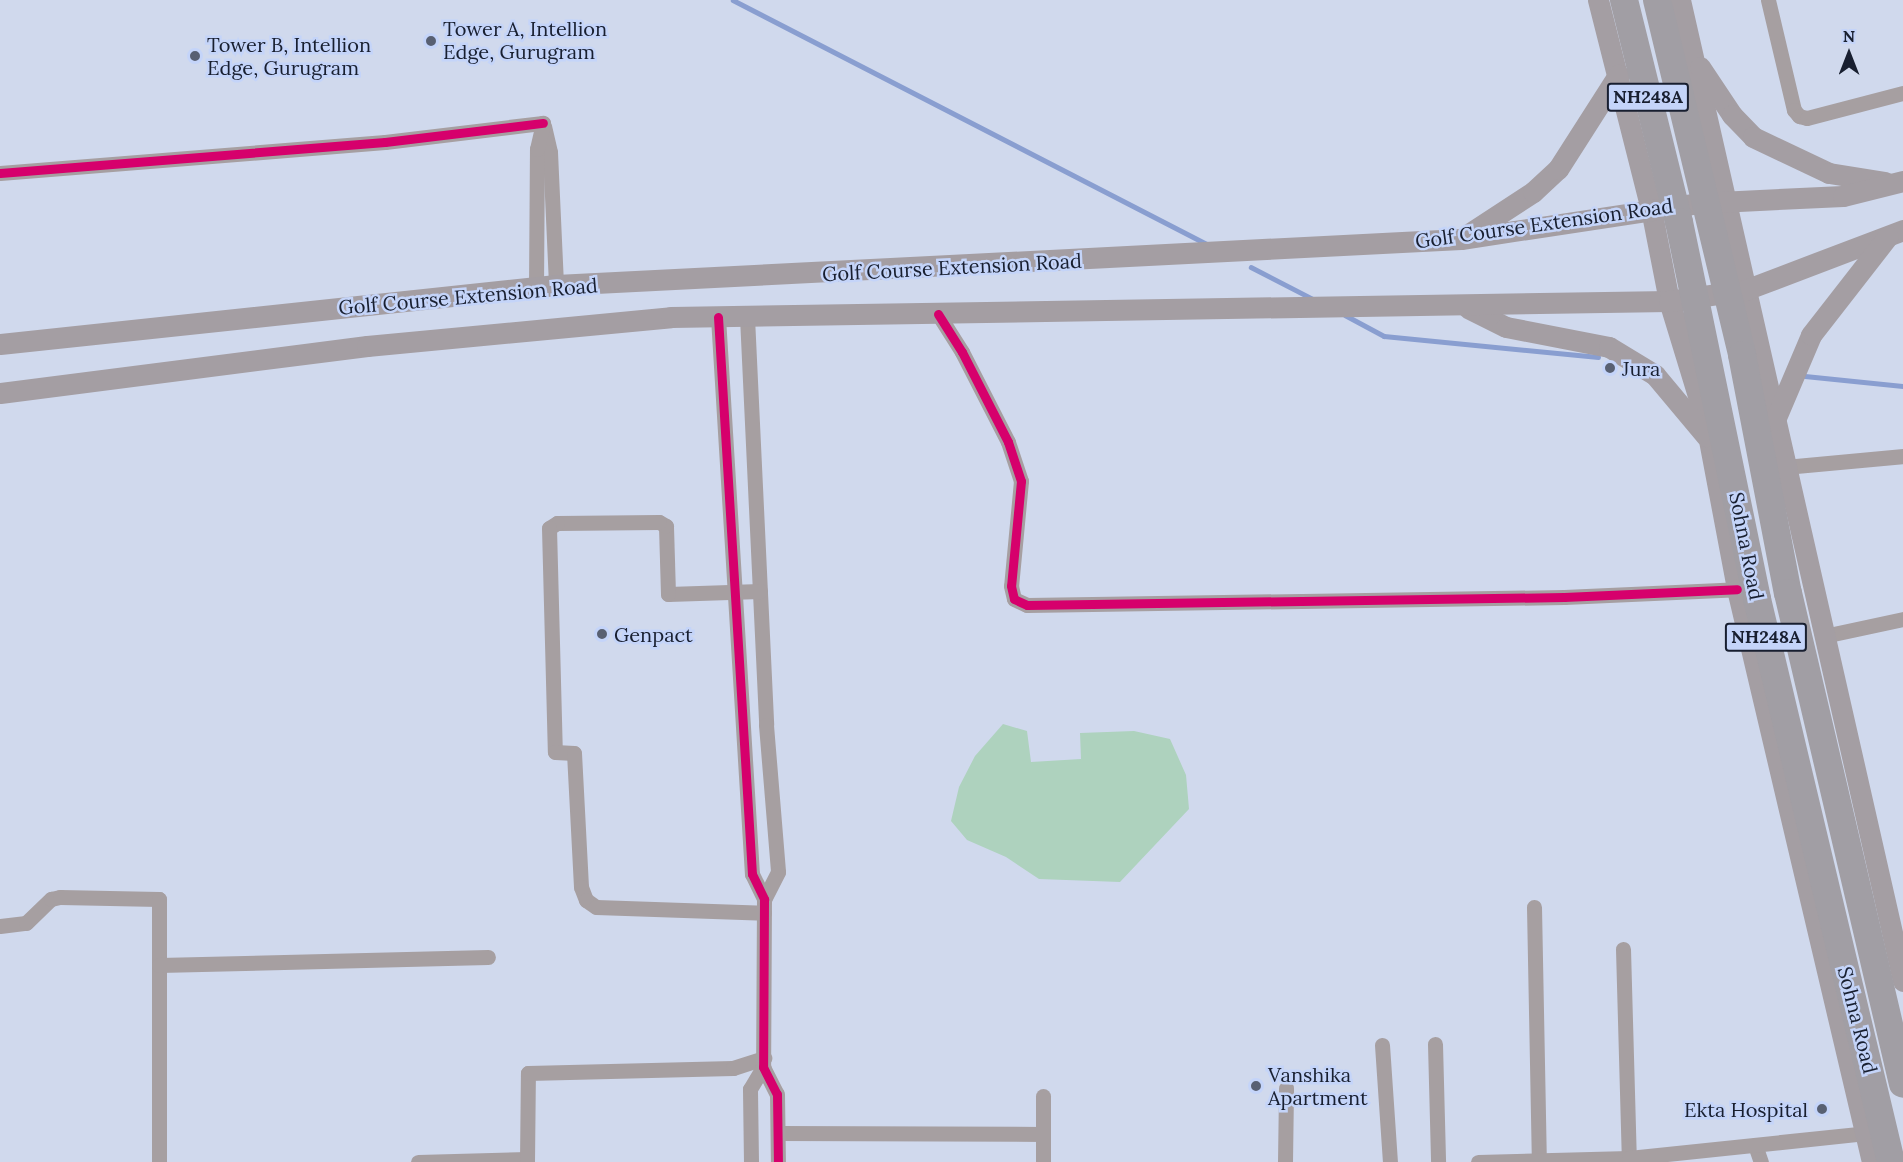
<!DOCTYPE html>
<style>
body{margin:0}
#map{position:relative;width:1903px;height:1162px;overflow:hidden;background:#d0d9ed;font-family:Lora,serif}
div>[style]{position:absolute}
.green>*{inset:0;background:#aed2be}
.stream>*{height:4.5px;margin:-2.25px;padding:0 2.25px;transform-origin:2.25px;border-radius:2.25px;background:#899ed0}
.street>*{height:15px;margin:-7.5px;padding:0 7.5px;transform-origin:7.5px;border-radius:7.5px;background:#a69fa1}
.secondary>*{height:21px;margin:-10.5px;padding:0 10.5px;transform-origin:10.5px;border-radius:10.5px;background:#a49ea3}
.highway>*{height:28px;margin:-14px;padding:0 14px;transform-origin:14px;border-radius:14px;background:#a19ea4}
.cycleway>*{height:9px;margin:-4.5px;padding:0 4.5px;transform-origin:4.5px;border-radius:4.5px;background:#d6006c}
.dots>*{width:16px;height:16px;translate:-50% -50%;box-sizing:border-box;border:3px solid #c4d4f9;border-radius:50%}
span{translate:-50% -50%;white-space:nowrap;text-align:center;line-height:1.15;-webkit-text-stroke:5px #c4d4f9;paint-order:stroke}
.shield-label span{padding:2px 4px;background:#c4d4f9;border:2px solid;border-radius:4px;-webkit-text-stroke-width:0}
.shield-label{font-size:18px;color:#181f30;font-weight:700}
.poi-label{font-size:20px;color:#181f30}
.left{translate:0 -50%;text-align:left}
.right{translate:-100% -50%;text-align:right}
.street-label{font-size:20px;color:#181f30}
.north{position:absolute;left:1819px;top:24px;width:60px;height:60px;-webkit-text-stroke:4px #c4d4f9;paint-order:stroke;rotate:0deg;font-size:16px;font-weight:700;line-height:24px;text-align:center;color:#181f30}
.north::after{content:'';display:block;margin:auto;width:21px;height:27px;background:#181f30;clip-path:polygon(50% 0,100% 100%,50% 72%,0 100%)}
</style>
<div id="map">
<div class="green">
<i style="clip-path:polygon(1003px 724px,1027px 731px,1031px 762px,1081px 759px,1080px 733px,1134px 731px,1170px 739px,1186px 775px,1189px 809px,1120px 882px,1039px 879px,1006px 857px,967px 840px,951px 821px,959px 787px,975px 756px)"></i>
</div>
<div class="stream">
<i style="left:733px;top:0;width:533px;rotate:27.24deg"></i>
<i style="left:1251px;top:267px;width:68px;rotate:27.3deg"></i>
<i style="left:1345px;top:315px;width:44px;rotate:28.3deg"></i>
<i style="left:1384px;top:336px;width:215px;rotate:5.6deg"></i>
<i style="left:1805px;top:376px;width:99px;rotate:5.8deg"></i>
</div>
<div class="street">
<i style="left:1768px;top:0;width:113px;rotate:76.7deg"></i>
<i style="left:1794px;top:110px;width:8px;rotate:50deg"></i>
<i style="left:1799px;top:116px;width:8px;rotate:14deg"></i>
<i style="left:1807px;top:118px;width:99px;rotate:-14.6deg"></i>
<i style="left:544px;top:126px;width:27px;rotate:77deg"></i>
<i style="left:550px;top:152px;width:133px;rotate:87.4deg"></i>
<i style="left:0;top:173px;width:386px;rotate:-4.6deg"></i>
<i style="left:385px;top:142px;width:159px;rotate:-6.9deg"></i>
<i style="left:536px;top:288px;width:139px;rotate:-89.6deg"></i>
<i style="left:537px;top:149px;width:27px;rotate:-77deg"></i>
<i style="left:938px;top:314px;width:45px;rotate:57.7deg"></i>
<i style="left:962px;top:352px;width:101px;rotate:62.9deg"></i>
<i style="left:1008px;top:442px;width:41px;rotate:71.6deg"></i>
<i style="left:1021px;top:481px;width:105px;rotate:95.4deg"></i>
<i style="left:1011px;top:586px;width:13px;rotate:77deg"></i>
<i style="left:1014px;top:599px;width:14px;rotate:25deg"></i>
<i style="left:1027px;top:605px;width:537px;rotate:-0.85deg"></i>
<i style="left:1564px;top:597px;width:173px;rotate:-2.6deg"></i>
<i style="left:718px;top:317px;width:558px;rotate:86.51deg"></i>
<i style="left:752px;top:874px;width:28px;rotate:64deg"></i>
<i style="left:764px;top:899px;width:168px;rotate:90.3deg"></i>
<i style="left:763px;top:1067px;width:30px;rotate:63deg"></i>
<i style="left:777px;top:1094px;width:68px;rotate:89.2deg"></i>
<i style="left:747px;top:317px;width:408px;rotate:87.3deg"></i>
<i style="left:766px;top:725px;width:147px;rotate:85.3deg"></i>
<i style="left:778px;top:872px;width:30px;rotate:117deg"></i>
<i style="left:1785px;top:467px;width:119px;rotate:-5.3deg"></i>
<i style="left:760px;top:591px;width:92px;rotate:178.1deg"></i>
<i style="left:668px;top:594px;width:68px;rotate:-91.7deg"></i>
<i style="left:666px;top:526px;width:8px;rotate:-150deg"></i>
<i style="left:659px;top:522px;width:102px;rotate:179.4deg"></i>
<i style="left:557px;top:523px;width:9px;rotate:148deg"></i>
<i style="left:549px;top:528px;width:224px;rotate:88.5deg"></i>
<i style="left:555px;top:752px;width:19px;rotate:3deg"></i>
<i style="left:574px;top:753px;width:134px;rotate:87deg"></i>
<i style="left:581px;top:887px;width:14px;rotate:69deg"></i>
<i style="left:586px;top:900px;width:12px;rotate:35deg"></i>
<i style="left:596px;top:907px;width:168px;rotate:2deg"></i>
<i style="left:1824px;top:636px;width:81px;rotate:-12.1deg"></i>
<i style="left:1534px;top:907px;width:252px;rotate:88.9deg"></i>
<i style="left:0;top:926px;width:26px;rotate:-7deg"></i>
<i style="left:26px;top:923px;width:35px;rotate:-44deg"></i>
<i style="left:51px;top:899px;width:9px;rotate:-13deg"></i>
<i style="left:60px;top:897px;width:99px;rotate:1.2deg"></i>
<i style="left:159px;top:899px;width:263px;rotate:90deg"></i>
<i style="left:1623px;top:949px;width:209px;rotate:88.4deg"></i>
<i style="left:159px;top:965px;width:329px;rotate:-1.4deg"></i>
<i style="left:1435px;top:1044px;width:118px;rotate:88.5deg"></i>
<i style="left:1382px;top:1045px;width:117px;rotate:86.1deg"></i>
<i style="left:778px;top:1133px;width:265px;rotate:0.2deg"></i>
<i style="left:1755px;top:1145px;width:18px;rotate:71deg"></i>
<i style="left:418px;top:1162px;width:109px;rotate:-1.6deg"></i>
<i style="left:527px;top:1162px;width:89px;rotate:-89.4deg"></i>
<i style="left:528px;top:1073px;width:205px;rotate:-1.4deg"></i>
<i style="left:733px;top:1068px;width:33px;rotate:-18deg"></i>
<i style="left:751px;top:1162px;width:73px;rotate:-90.8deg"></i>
<i style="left:750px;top:1089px;width:26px;rotate:-59deg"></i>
<i style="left:1043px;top:1162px;width:66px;rotate:-90deg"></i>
<i style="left:1285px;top:1162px;width:74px;rotate:-89.2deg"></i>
<i style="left:1478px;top:1162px;width:151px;rotate:-1.5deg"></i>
<i style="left:1629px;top:1158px;width:238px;rotate:-6deg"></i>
</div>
<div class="secondary">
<i style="left:1598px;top:0;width:216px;rotate:75.8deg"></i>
<i style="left:1651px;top:209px;width:94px;rotate:78.9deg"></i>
<i style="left:1669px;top:301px;width:123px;rotate:73deg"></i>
<i style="left:1705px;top:419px;width:173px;rotate:79.3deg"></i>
<i style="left:1737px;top:589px;width:589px;rotate:76.74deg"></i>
<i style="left:1680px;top:0;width:1006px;rotate:77.19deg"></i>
<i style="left:1700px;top:67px;width:58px;rotate:56.3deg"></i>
<i style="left:1732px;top:115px;width:30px;rotate:46deg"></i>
<i style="left:1753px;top:137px;width:84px;rotate:25.3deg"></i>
<i style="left:1829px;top:173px;width:57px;rotate:9.1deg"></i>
<i style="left:1467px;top:235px;width:79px;rotate:-33.1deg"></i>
<i style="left:1533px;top:192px;width:34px;rotate:-43deg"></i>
<i style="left:1558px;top:169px;width:112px;rotate:-57.4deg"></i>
<i style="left:1468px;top:308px;width:42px;rotate:26.6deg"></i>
<i style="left:1506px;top:327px;width:105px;rotate:11deg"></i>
<i style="left:1609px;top:347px;width:54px;rotate:31.3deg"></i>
<i style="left:1655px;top:375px;width:80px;rotate:50.1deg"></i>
<i style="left:0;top:344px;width:559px;rotate:-6.06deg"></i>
<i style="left:556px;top:285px;width:906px;rotate:-2.91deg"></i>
<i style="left:1461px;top:239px;width:240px;rotate:-8.6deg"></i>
<i style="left:1698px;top:203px;width:145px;rotate:-2.8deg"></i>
<i style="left:1843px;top:196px;width:62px;rotate:-14deg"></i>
<i style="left:0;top:393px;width:370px;rotate:-7.3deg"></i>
<i style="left:367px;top:346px;width:305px;rotate:-5.4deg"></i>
<i style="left:671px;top:317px;width:998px;rotate:-0.92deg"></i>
<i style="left:1669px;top:301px;width:77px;rotate:-8.2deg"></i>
<i style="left:1745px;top:290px;width:169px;rotate:-20.8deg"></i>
<i style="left:1775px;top:420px;width:92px;rotate:-67deg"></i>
<i style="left:1811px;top:335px;width:125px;rotate:-52.1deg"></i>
</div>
<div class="highway">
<i style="left:1624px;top:0;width:229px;rotate:76.1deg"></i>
<i style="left:1679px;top:222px;width:385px;rotate:78.3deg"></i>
<i style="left:1757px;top:599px;width:579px;rotate:76.61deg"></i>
<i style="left:1657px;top:0;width:365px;rotate:76.5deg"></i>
<i style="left:1742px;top:355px;width:242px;rotate:79.1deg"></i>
<i style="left:1788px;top:593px;width:504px;rotate:76.82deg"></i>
</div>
<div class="cycleway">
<i style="left:0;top:173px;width:386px;rotate:-4.6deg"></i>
<i style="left:385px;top:142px;width:159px;rotate:-6.9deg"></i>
<i style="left:938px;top:314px;width:45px;rotate:57.7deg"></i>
<i style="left:962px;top:352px;width:101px;rotate:62.9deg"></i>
<i style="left:1008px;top:442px;width:41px;rotate:71.6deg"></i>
<i style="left:1021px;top:481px;width:105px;rotate:95.4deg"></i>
<i style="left:1011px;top:586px;width:13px;rotate:77deg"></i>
<i style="left:1014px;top:599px;width:14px;rotate:25deg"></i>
<i style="left:1027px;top:605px;width:537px;rotate:-0.85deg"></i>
<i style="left:1564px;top:597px;width:173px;rotate:-2.6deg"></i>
<i style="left:718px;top:317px;width:558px;rotate:86.51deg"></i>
<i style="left:752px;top:874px;width:28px;rotate:64deg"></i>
<i style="left:764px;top:899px;width:168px;rotate:90.3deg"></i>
<i style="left:763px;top:1067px;width:30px;rotate:63deg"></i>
<i style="left:777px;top:1094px;width:68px;rotate:89.2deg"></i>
</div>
<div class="dots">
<i style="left:431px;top:41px;background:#586072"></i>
<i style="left:195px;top:56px;background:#586072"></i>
<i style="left:1610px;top:368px;background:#586072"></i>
<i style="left:602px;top:634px;background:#586072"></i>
<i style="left:1256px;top:1086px;background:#586072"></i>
<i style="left:1822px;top:1109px;background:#586072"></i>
</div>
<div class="shield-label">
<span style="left:1648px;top:97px">NH248A</span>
<span style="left:1766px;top:637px">NH248A</span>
</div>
<div class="poi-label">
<span class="left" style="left:443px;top:40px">Tower A, Intellion<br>Edge, Gurugram</span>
<span class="left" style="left:207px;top:56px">Tower B, Intellion<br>Edge, Gurugram</span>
<span class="left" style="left:1622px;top:368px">Jura</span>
<span class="left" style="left:614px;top:634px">Genpact</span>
<span class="left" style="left:1268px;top:1086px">Vanshika<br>Apartment</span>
<span class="right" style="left:1808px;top:1109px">Ekta Hospital</span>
</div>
<div class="street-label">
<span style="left:1544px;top:223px;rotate:-8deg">Golf Course Extension Road</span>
<span style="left:952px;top:267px;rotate:-3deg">Golf Course Extension Road</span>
<span style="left:468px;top:296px;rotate:-5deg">Golf Course Extension Road</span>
<span style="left:1747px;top:546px;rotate:79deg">Sohna Road</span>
<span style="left:1858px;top:1020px;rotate:76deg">Sohna Road</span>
</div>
<div class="north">N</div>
</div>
